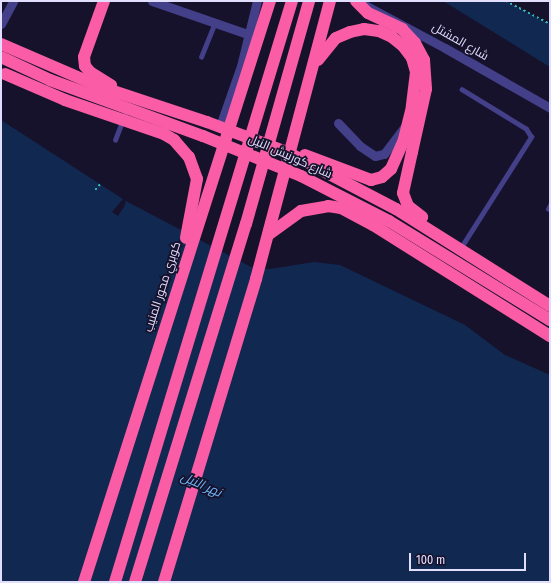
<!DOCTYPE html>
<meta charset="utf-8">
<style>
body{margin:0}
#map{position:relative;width:551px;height:583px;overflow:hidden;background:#17122c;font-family:"Fira Sans Condensed",Cairo,sans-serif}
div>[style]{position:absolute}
.water>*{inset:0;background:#112851}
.pier>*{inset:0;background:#17122c}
.path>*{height:1.5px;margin-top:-0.75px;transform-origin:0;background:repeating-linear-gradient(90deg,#35bbb5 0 2px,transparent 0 5px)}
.lane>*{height:4.5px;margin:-2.25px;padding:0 2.25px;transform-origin:2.25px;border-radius:2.25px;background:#433f89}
.street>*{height:9px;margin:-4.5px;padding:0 4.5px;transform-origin:4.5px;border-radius:4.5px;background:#433f89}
.highway>*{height:12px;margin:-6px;padding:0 6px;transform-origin:6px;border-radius:6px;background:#fa5da5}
.highway-bridge>*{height:12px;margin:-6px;padding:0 6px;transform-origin:6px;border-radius:6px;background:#fa5da5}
span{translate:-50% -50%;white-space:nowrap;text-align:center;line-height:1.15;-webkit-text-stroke:3.5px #17122c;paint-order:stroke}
.street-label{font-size:12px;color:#e2defe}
.water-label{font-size:13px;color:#70b8fa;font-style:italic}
.frame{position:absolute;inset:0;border:2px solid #e2defe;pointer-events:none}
.scale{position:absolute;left:409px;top:553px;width:117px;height:18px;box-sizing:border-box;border:2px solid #e2defe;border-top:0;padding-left:5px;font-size:12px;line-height:14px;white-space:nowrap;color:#e2defe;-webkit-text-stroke:3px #17122c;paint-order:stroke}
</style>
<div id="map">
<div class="water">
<i style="clip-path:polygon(443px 1px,506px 1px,550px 24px,550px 67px)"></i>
<i style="clip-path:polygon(1px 120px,126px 201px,253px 268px,270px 269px,314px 262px,340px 265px,465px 325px,505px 355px,550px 375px,550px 582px,1px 582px)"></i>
</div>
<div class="pier">
<i style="clip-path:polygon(123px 199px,126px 201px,124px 207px,118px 216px,112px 212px)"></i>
</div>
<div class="path">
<i style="left:506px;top:1px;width:50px;rotate:27.6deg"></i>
<i style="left:95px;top:190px;width:8px;rotate:-50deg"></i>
</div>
<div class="lane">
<i style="left:201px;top:57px;width:37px;rotate:-68deg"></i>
<i style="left:115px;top:140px;width:34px;rotate:-69deg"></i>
<i style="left:548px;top:209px;width:4px;rotate:-63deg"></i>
<i style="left:460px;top:249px;width:133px;rotate:-57.6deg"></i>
<i style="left:531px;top:137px;width:9px;rotate:-122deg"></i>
<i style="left:526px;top:129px;width:75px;rotate:-148.6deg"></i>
</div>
<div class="street">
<i style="left:152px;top:1px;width:104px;rotate:19.1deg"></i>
<i style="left:361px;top:3px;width:95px;rotate:28.2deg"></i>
<i style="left:445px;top:48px;width:121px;rotate:29.7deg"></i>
<i style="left:1px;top:24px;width:26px;rotate:-62deg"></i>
<i style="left:338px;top:123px;width:32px;rotate:46deg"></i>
<i style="left:360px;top:146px;width:18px;rotate:34deg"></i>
<i style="left:375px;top:156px;width:9px;rotate:-13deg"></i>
<i style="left:384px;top:154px;width:34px;rotate:-53deg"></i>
<i style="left:220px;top:126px;width:64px;rotate:-70.7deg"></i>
<i style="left:241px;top:66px;width:67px;rotate:-76.2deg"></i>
</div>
<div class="highway">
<i style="left:104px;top:1px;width:59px;rotate:109.7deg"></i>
<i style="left:84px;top:57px;width:9px;rotate:84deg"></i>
<i style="left:85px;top:66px;width:8px;rotate:50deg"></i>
<i style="left:90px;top:72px;width:25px;rotate:32deg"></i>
<i style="left:1px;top:44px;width:106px;rotate:23.4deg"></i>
<i style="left:98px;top:86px;width:115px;rotate:18.3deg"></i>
<i style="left:207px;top:122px;width:88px;rotate:20.7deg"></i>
<i style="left:289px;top:153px;width:121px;rotate:27.6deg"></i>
<i style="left:396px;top:209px;width:182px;rotate:32.2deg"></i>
<i style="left:1px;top:57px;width:54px;rotate:25.1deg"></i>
<i style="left:50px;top:80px;width:163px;rotate:20.1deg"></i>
<i style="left:203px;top:136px;width:106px;rotate:22.2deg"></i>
<i style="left:301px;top:176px;width:99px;rotate:27.1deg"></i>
<i style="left:389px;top:221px;width:189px;rotate:31.6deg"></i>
<i style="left:412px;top:152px;width:42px;rotate:102.4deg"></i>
<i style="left:403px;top:193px;width:14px;rotate:69deg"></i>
<i style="left:408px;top:206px;width:18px;rotate:38deg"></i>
<i style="left:305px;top:155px;width:71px;rotate:20.7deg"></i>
<i style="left:371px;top:180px;width:11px;rotate:-15deg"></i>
<i style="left:382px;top:177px;width:12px;rotate:-42deg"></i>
<i style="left:391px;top:169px;width:32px;rotate:-66deg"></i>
<i style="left:268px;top:235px;width:41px;rotate:-36deg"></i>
<i style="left:301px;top:211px;width:27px;rotate:-10deg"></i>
<i style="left:328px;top:206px;width:13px;rotate:9deg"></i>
<i style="left:341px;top:208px;width:36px;rotate:28deg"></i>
<i style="left:373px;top:225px;width:209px;rotate:32.1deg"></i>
</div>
<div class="highway-bridge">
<i style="left:356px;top:1px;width:17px;rotate:45deg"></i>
<i style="left:368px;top:13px;width:38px;rotate:25deg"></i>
<i style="left:402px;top:29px;width:19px;rotate:47deg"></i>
<i style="left:415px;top:43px;width:19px;rotate:62deg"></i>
<i style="left:424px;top:60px;width:29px;rotate:86deg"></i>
<i style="left:426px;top:89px;width:65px;rotate:102.5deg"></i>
<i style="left:318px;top:60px;width:28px;rotate:-51deg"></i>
<i style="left:336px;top:38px;width:15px;rotate:-23deg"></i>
<i style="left:350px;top:32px;width:14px;rotate:-12deg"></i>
<i style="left:364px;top:29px;width:15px;rotate:8deg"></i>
<i style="left:379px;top:31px;width:14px;rotate:25deg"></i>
<i style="left:392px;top:37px;width:14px;rotate:39deg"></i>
<i style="left:403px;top:46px;width:15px;rotate:53deg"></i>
<i style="left:412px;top:58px;width:15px;rotate:74deg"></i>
<i style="left:416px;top:72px;width:35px;rotate:97deg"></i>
<i style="left:412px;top:107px;width:34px;rotate:104deg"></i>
<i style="left:5px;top:74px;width:65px;rotate:23.4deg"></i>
<i style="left:65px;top:100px;width:105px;rotate:19deg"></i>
<i style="left:164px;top:134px;width:12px;rotate:31deg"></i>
<i style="left:174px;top:140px;width:23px;rotate:49deg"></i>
<i style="left:189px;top:157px;width:23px;rotate:70deg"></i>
<i style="left:197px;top:179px;width:60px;rotate:100.6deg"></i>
<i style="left:84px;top:582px;width:610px;rotate:-72.25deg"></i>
<i style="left:115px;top:582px;width:607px;rotate:-73.06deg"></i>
<i style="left:135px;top:582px;width:375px;rotate:-72.8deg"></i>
<i style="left:246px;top:224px;width:232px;rotate:-74.2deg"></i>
<i style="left:164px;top:582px;width:317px;rotate:-73.1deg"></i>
<i style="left:256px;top:279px;width:288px;rotate:-75.1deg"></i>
</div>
<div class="street-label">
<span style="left:460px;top:42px;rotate:30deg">شارع المشتل</span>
<span style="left:290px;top:157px;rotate:24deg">شارع كورنيش النيل</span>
<span style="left:163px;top:287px;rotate:-72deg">كوبري محور المنيب</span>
</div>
<div class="water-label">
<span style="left:201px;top:485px;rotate:24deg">نهر النيل</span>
</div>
<div class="frame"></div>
<div class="scale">100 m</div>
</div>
